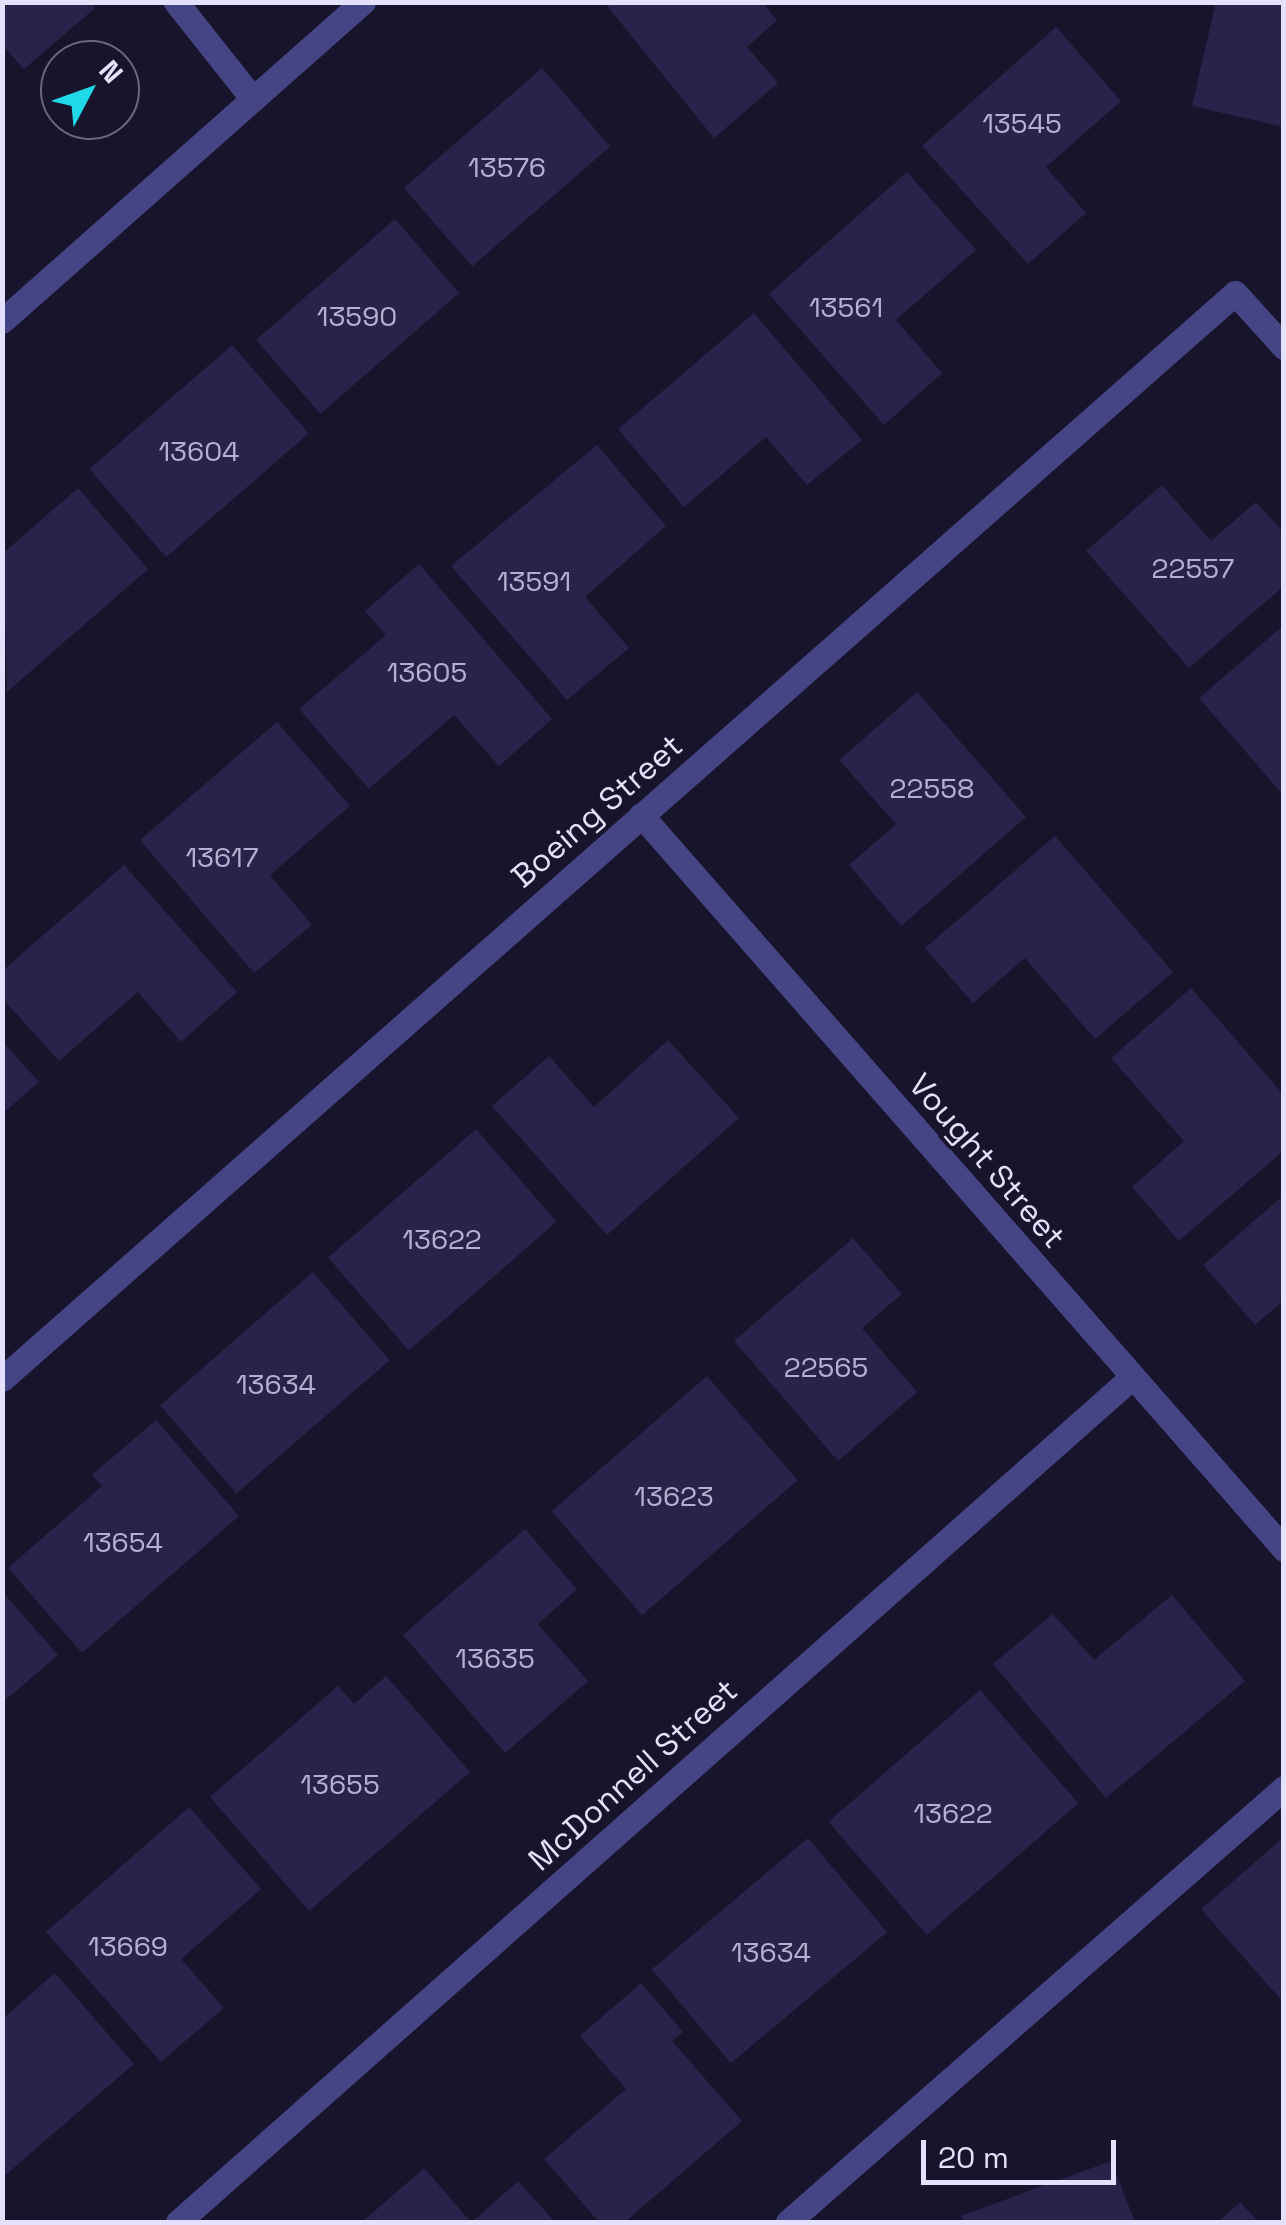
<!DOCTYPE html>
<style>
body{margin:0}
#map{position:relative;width:1286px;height:2225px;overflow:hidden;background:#18142b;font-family:"Space Grotesk",sans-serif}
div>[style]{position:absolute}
.building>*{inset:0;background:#29224a;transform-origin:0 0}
.service>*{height:25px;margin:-12.5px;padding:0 12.5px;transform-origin:12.5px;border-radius:12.5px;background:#454485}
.minor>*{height:25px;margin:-12.5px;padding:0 12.5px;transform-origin:12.5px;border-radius:12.5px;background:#454485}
.tertiary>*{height:25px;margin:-12.5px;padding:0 12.5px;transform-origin:12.5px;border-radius:12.5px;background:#454485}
span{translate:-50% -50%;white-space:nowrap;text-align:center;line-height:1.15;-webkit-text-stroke:8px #18142b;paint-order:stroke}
.number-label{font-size:28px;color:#b4b1d0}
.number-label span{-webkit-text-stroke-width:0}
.street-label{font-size:32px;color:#e3e1fc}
.frame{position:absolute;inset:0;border:5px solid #e3e1fc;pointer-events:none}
.north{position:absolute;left:40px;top:40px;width:100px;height:100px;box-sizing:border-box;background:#18142b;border:2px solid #69667f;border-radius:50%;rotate:49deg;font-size:28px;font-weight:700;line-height:40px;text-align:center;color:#e3e1fc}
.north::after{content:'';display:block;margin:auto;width:35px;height:45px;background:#20d9e8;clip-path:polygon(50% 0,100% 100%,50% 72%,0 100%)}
.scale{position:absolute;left:921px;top:2140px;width:195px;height:45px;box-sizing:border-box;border:5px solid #e3e1fc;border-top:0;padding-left:12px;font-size:30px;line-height:35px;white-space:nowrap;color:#e3e1fc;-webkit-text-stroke:8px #18142b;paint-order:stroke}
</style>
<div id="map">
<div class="building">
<i style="clip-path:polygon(2px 2px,90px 2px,95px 8px,24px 69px,2px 45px)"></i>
<i style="clip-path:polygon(604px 2px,762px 2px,777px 20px,747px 47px,778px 83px,714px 138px)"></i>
<i style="clip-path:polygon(1216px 2px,1284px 2px,1284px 127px,1192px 106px)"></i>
<i style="clip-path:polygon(1056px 27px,1121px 101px,1046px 167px,1086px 213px,1028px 264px,922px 146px)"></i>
<i style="left:542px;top:68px;width:104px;height:183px;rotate:49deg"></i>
<i style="clip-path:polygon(907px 172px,976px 250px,896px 320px,942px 373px,884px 425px,769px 294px)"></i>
<i style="left:395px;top:219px;width:98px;height:184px;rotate:49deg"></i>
<i style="clip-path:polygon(754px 313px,862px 440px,807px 485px,766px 437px,684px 507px,618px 429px)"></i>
<i style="left:232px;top:345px;width:117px;height:189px;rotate:49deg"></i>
<i style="clip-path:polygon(597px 445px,666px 526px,585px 597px,629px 648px,567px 700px,451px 566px)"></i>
<i style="clip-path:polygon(1162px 485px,1211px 541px,1256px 502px,1284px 533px,1284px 586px,1189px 668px,1086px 551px)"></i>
<i style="clip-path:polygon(78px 488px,148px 569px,7px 692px,3px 553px)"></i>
<i style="clip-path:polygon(419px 564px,552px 719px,499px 766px,454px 715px,369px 789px,299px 709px,386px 635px,365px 611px)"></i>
<i style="clip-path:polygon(1284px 625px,1284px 796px,1199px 698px)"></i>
<i style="clip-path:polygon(917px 692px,1026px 817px,901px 926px,849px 865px,896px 824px,839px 760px)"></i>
<i style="clip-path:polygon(277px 722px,350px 806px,270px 875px,312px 925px,254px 973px,140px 840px)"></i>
<i style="clip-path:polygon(1055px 836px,1173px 972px,1095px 1039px,1025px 958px,973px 1003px,925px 948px)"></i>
<i style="clip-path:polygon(124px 865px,237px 992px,181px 1042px,138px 992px,59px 1061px,2px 998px,2px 971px)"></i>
<i style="clip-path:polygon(1191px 988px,1284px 1095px,1284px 1150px,1179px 1241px,1132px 1187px,1184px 1141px,1111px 1058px)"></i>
<i style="clip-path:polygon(668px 1040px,739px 1118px,607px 1235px,492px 1106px,549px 1056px,594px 1107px)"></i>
<i style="clip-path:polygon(2px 1041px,39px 1082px,2px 1114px)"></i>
<i style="left:476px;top:1129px;width:123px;height:196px;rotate:49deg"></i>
<i style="clip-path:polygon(1284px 1195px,1284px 1300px,1255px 1325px,1203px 1265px)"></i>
<i style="clip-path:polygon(853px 1238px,902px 1294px,862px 1328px,917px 1392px,838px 1461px,734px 1341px)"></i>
<i style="left:313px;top:1272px;width:117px;height:203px;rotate:49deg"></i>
<i style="left:707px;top:1376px;width:138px;height:206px;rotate:49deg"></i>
<i style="clip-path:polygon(156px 1420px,239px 1516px,82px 1653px,8px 1568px,102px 1486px,92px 1475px)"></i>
<i style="clip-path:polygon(525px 1529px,577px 1589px,538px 1624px,588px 1681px,505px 1753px,403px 1635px)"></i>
<i style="clip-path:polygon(2px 1591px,58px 1655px,2px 1703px)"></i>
<i style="clip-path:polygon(1172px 1595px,1245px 1681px,1106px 1798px,993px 1664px,1053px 1614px,1094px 1660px)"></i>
<i style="clip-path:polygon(386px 1676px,470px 1772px,309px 1911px,210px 1797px,338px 1686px,354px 1704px)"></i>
<i style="left:980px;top:1690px;width:150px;height:201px;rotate:49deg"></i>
<i style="clip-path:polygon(189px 1807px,261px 1889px,181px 1959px,224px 2008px,161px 2062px,46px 1932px)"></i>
<i style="clip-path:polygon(1284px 1837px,1284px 2003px,1201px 1909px)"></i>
<i style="left:808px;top:1838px;width:123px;height:204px;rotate:50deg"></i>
<i style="clip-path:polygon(55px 1973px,134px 2064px,2px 2178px,2px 2019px)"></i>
<i style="clip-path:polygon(641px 1983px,683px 2032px,672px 2041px,742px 2121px,625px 2222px,599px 2222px,544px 2159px,626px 2089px,580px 2036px)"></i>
<i style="clip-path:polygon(1111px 2161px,1135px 2222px,964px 2222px,961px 2216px)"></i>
<i style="clip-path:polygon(424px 2168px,471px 2222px,362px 2222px)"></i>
<i style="clip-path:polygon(518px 2181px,555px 2222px,472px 2222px)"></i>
<i style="clip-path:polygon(1240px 2202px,1259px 2222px,1218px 2222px)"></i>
</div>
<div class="service">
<i style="left:176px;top:2px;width:124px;rotate:51.6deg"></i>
<i style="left:788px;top:2222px;width:659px;rotate:-41.19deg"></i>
</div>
<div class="minor">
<i style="left:641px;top:815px;width:976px;rotate:48.78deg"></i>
<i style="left:2px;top:1379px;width:1643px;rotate:-41.37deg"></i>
<i style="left:1235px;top:293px;width:73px;rotate:47.8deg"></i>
<i style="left:178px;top:2222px;width:1274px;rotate:-41.53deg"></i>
</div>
<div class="tertiary">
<i style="left:2px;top:321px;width:482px;rotate:-41.5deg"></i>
</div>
<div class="number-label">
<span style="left:1022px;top:123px">13545</span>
<span style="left:507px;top:167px">13576</span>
<span style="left:846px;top:307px">13561</span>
<span style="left:357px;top:316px">13590</span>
<span style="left:199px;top:451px">13604</span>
<span style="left:1193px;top:568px">22557</span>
<span style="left:534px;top:581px">13591</span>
<span style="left:427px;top:672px">13605</span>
<span style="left:932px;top:788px">22558</span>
<span style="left:222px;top:857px">13617</span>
<span style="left:442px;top:1239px">13622</span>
<span style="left:826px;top:1367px">22565</span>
<span style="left:276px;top:1384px">13634</span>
<span style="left:674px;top:1496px">13623</span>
<span style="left:123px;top:1542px">13654</span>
<span style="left:495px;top:1658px">13635</span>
<span style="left:340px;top:1784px">13655</span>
<span style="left:953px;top:1813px">13622</span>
<span style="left:128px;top:1946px">13669</span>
<span style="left:771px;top:1952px">13634</span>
</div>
<div class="street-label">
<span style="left:597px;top:811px;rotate:-41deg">Boeing Street</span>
<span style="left:987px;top:1161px;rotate:49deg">Vought Street</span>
<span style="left:633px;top:1775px;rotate:-42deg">McDonnell Street</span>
</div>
<div class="frame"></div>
<div class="north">N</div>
<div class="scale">20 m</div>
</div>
